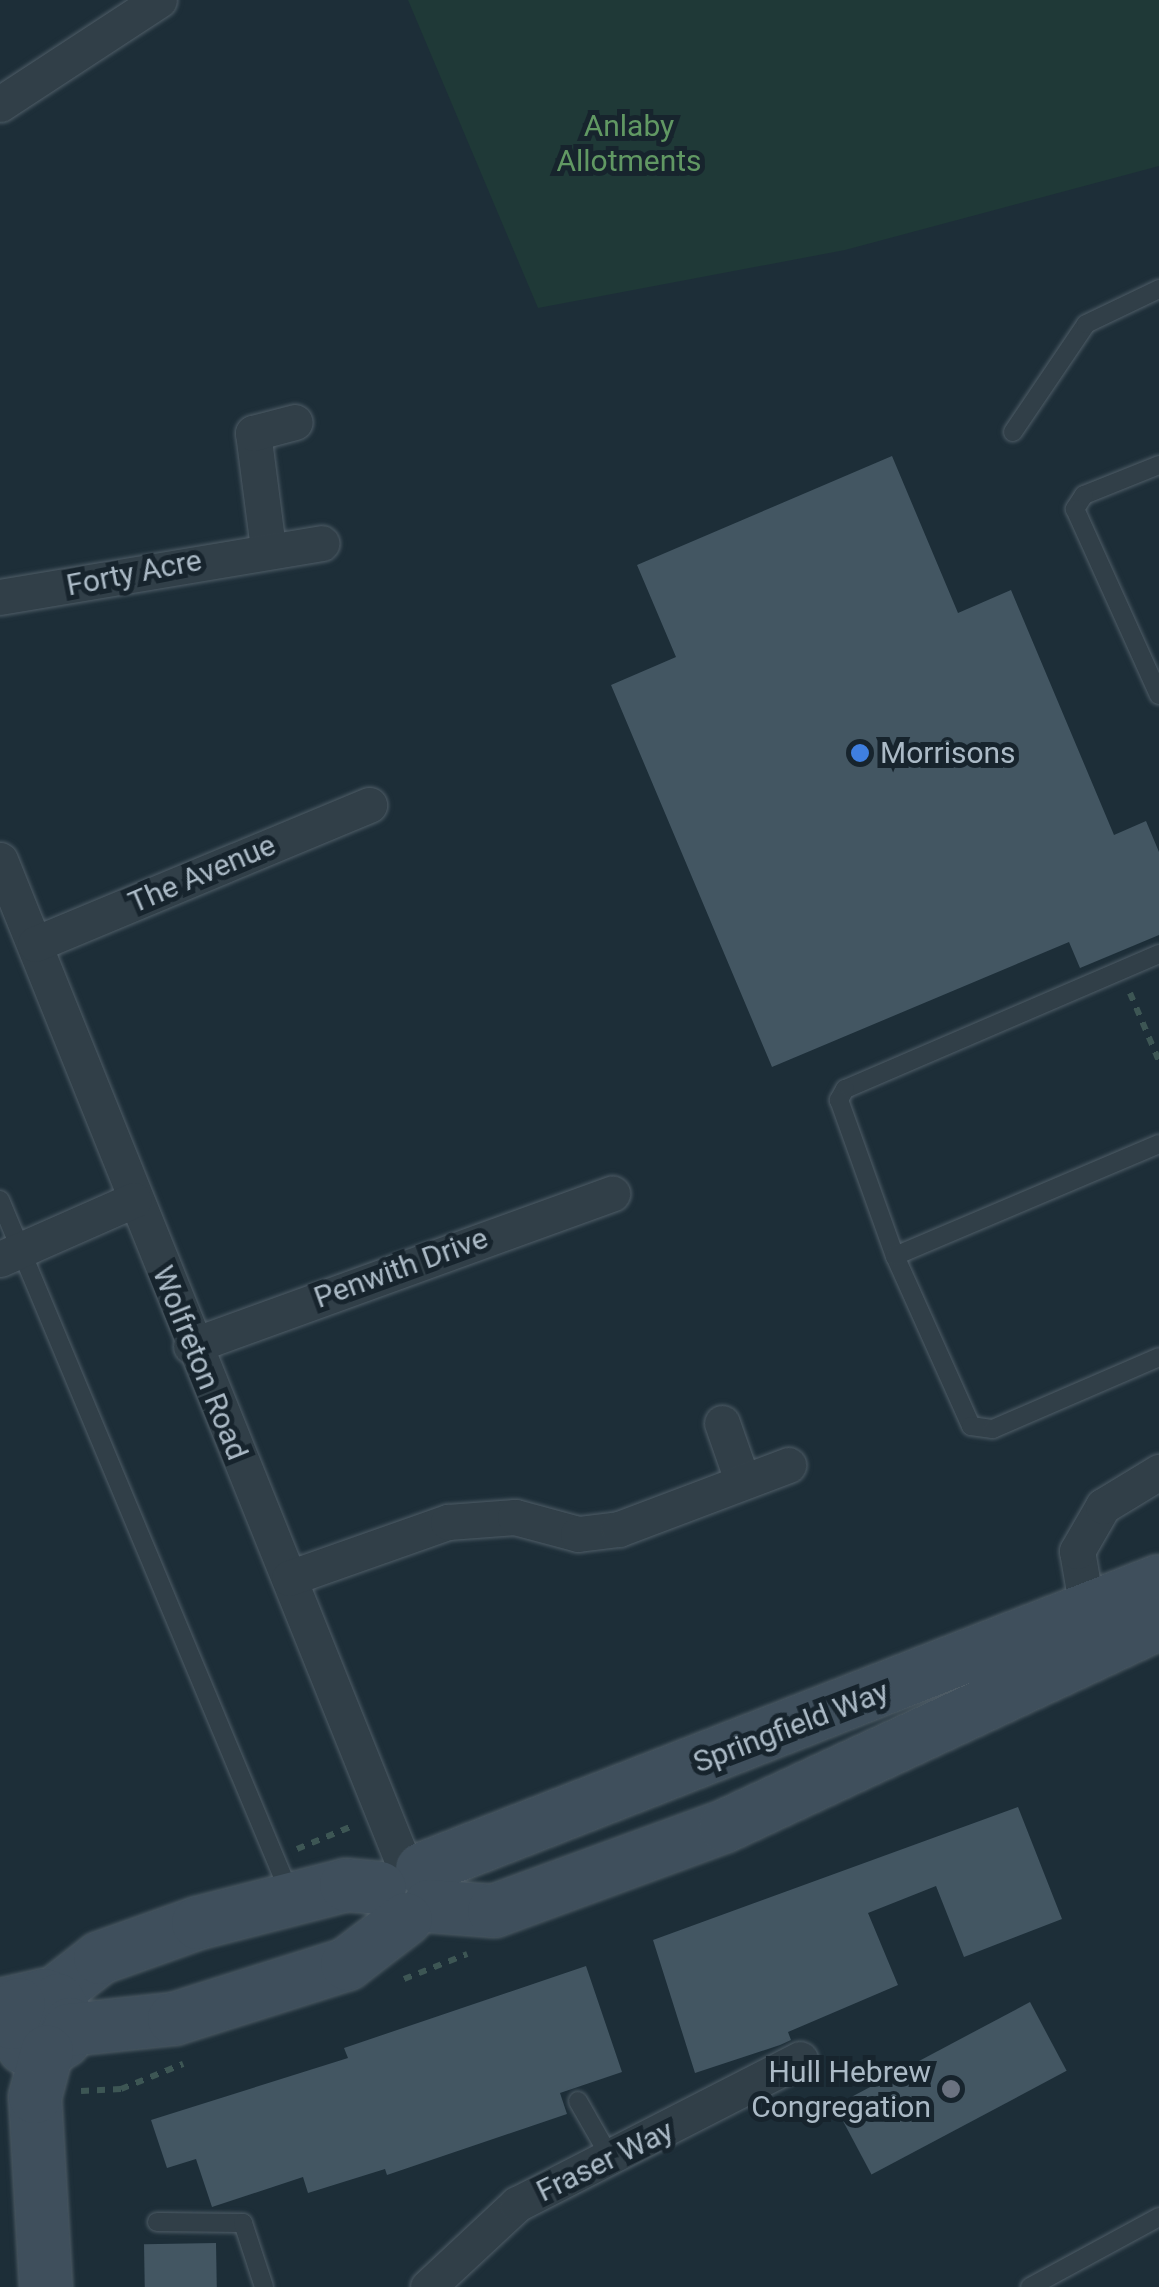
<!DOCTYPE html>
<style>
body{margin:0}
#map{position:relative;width:1159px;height:2287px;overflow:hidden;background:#1d2e38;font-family:Roboto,sans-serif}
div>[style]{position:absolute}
.green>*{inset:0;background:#1f3937}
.building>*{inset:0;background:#435662;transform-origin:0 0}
.path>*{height:6px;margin-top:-3px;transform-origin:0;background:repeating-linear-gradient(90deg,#3d5654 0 8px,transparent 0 16px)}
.roads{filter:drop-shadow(0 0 2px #4f5d67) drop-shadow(0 0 2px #4f5d67)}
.lane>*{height:18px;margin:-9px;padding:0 9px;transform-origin:9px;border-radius:9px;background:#313f48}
.street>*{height:35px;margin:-17.5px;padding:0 17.5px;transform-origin:17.5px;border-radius:17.5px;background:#313f48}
.secondary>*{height:52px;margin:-26px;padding:0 26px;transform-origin:26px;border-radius:26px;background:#3f4f5c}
.dots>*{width:28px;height:28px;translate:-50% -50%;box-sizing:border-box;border:5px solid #17242d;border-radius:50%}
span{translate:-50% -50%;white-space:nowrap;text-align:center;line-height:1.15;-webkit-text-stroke:10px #17242d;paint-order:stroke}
.park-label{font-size:30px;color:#619863}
.street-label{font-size:30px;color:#abbac6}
.poi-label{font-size:30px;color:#abbac6}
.left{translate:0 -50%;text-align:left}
.right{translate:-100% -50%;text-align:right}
</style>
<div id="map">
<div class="green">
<i style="clip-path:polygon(408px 0,1159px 0,1159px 166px,845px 250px,538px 308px)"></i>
</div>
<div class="building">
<i style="clip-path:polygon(892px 456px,958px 613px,1011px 590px,1114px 835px,1146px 821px,1159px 852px,1159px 935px,1080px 968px,1069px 942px,772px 1067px,611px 685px,676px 657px,637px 565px)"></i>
<i style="clip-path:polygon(1018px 1807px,1062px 1919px,964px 1957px,936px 1886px,868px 1913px,898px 1985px,788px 2032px,791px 2040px,780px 2045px,695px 2073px,653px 1940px)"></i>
<i style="clip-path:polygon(586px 1966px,622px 2072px,560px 2093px,567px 2114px,387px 2175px,385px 2169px,308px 2193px,303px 2177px,212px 2207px,196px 2159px,167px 2168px,151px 2120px,348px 2058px,344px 2048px)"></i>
<i style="left:1030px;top:2002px;width:78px;height:221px;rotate:62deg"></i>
<i style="left:216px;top:2243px;width:44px;height:72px;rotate:89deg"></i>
</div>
<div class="path">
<i style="left:1130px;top:993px;width:74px;rotate:66.9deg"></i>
<i style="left:297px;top:1849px;width:63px;rotate:-22.5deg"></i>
<i style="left:404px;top:1979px;width:68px;rotate:-21.6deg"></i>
<i style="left:81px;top:2091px;width:40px;rotate:-2.9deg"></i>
<i style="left:121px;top:2089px;width:67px;rotate:-22deg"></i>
</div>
<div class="roads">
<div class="lane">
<i style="left:1013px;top:432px;width:130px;rotate:-55.9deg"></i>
<i style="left:1086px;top:324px;width:81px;rotate:-25.6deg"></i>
<i style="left:1159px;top:465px;width:81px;rotate:158.2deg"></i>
<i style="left:1084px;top:495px;width:17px;rotate:123deg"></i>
<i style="left:1075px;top:509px;width:204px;rotate:65.7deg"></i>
<i style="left:1159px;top:954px;width:342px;rotate:156.7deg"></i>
<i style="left:845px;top:1089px;width:13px;rotate:119deg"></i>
<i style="left:839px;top:1100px;width:166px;rotate:70.3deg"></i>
<i style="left:895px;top:1256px;width:186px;rotate:65.9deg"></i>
<i style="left:971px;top:1426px;width:22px;rotate:8deg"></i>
<i style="left:993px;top:1429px;width:181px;rotate:-23.4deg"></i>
<i style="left:0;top:1200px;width:752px;rotate:67.32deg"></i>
<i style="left:895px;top:1256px;width:287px;rotate:-23deg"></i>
<i style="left:578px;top:2101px;width:64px;rotate:60.3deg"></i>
<i style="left:157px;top:2222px;width:86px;rotate:0.7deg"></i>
<i style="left:243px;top:2223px;width:67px;rotate:71.8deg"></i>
<i style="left:1030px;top:2287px;width:147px;rotate:-28.5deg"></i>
</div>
<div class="street">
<i style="left:0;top:104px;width:190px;rotate:-33.2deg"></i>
<i style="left:268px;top:548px;width:116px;rotate:-97.4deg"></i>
<i style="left:253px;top:433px;width:43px;rotate:-14.7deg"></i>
<i style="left:0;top:597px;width:326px;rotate:-9.5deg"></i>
<i style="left:0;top:860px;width:1083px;rotate:68.1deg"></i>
<i style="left:35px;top:944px;width:362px;rotate:-22.6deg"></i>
<i style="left:0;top:1259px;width:146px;rotate:-23.8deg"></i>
<i style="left:191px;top:1346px;width:448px;rotate:-19.9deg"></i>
<i style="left:722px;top:1423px;width:60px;rotate:70.7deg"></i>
<i style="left:289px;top:1578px;width:169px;rotate:-19.4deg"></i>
<i style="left:448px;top:1522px;width:67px;rotate:-4.3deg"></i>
<i style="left:515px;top:1517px;width:65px;rotate:15.1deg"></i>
<i style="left:578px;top:1534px;width:41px;rotate:-7deg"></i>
<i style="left:619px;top:1529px;width:181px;rotate:-20.7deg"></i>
<i style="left:1090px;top:1626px;width:76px;rotate:-99.8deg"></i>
<i style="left:1077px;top:1551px;width:52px;rotate:-60deg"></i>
<i style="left:1103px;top:1506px;width:66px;rotate:-31.3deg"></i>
<i style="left:428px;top:2287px;width:122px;rotate:-43deg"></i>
<i style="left:517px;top:2204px;width:318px;rotate:-27.1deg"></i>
</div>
<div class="secondary">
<i style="left:422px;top:1869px;width:791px;rotate:-21.34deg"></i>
<i style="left:429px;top:1906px;width:65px;rotate:4.4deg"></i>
<i style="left:494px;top:1911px;width:246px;rotate:-20.2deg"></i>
<i style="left:725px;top:1826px;width:479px;rotate:-25deg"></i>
<i style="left:50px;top:1997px;width:63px;rotate:-38deg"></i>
<i style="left:100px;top:1958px;width:104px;rotate:-19.7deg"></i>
<i style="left:198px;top:1923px;width:153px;rotate:-14.4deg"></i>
<i style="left:346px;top:1885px;width:34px;rotate:5deg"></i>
<i style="left:0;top:2005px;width:45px;rotate:-12.8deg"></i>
<i style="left:44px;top:1995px;width:15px;rotate:20deg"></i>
<i style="left:58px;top:2000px;width:27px;rotate:63deg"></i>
<i style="left:70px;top:2024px;width:18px;rotate:109deg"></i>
<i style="left:64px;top:2041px;width:20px;rotate:147deg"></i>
<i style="left:47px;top:2052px;width:23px;rotate:-170deg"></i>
<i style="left:24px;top:2048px;width:28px;rotate:-116deg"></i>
<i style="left:12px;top:2023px;width:20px;rotate:-70deg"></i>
<i style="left:69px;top:2030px;width:106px;rotate:-6deg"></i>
<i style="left:174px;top:2019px;width:182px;rotate:-17.6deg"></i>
<i style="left:347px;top:1964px;width:74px;rotate:-37.3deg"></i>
<i style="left:46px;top:2287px;width:190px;rotate:-93.3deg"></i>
<i style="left:35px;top:2097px;width:47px;rotate:-75.1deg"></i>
</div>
</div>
<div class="dots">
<i style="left:860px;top:753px;background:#3f7fe0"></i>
<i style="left:951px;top:2089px;background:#6b7280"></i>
</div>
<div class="park-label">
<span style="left:629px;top:143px">Anlaby<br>Allotments</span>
</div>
<div class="street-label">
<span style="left:134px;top:573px;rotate:-11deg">Forty Acre</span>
<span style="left:202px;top:874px;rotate:-23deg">The Avenue</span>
<span style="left:401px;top:1268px;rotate:-20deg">Penwith Drive</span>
<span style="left:200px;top:1363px;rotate:68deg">Wolfreton Road</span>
<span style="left:791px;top:1727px;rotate:-21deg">Springfield Way</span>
<span style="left:605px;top:2161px;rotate:-26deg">Fraser Way</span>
</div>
<div class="poi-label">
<span class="left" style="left:880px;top:753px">Morrisons</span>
<span class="right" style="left:931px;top:2089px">Hull Hebrew<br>Congregation</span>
</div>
</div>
